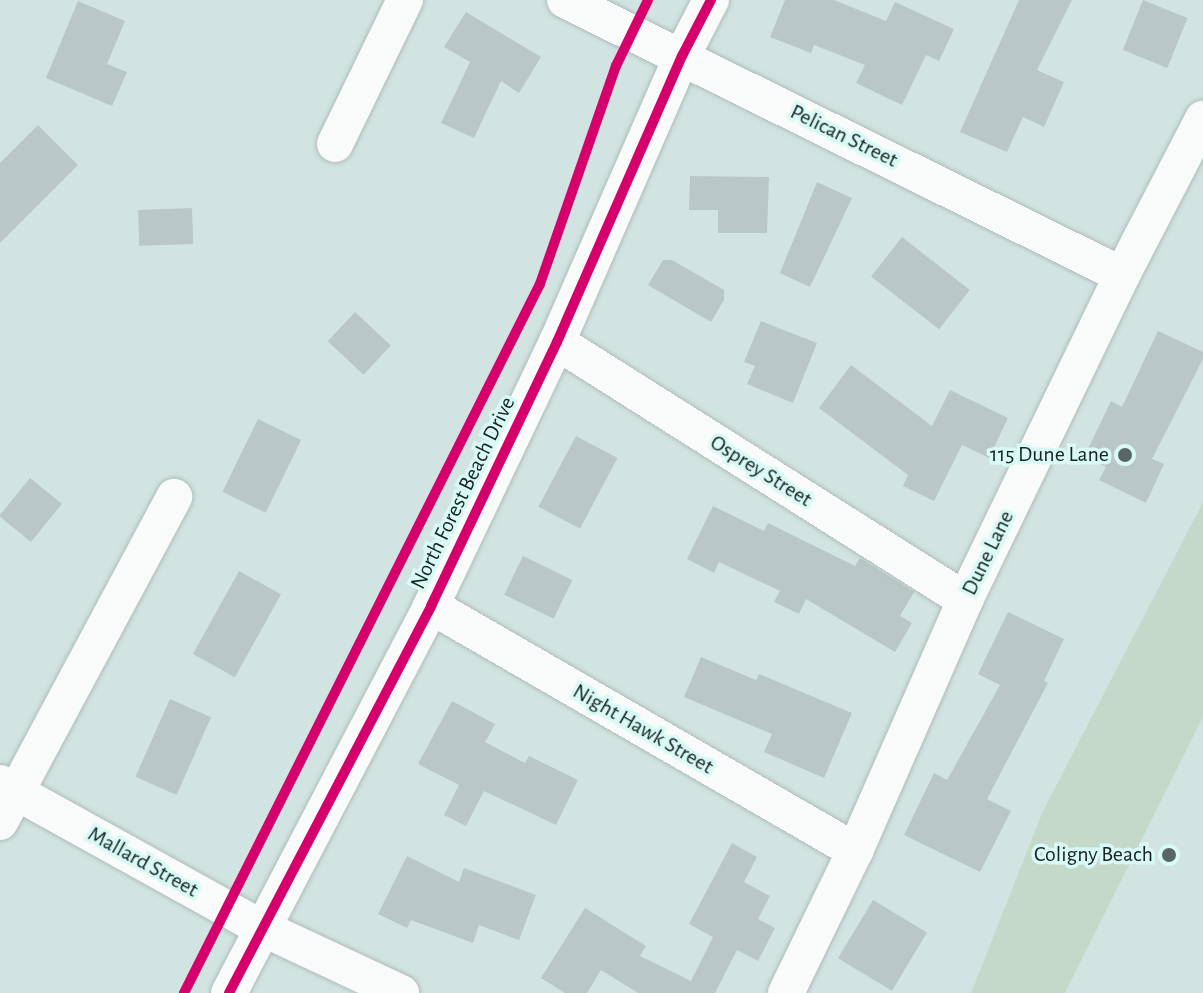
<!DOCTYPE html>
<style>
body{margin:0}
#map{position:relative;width:1203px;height:993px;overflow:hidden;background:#d2e4e1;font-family:"Alegreya Sans",sans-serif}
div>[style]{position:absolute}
.green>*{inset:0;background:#c5d9ca}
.building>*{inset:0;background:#b9c7c7;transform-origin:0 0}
.roads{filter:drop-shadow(0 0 2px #aebcba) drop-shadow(0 0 2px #aebcba)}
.minor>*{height:36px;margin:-18px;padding:0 18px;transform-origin:18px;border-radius:18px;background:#f8fbfa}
.cycleway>*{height:10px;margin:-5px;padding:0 5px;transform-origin:5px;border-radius:5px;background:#d6006c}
.dots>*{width:22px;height:22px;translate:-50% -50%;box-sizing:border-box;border:4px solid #d8f9f4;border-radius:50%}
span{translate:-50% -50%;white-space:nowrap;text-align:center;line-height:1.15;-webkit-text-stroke:7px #d8f9f4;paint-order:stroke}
.street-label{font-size:22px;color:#172422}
.poi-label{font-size:22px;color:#172422}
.right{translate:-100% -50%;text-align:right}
</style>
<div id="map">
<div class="green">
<i style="clip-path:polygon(1203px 502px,1203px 717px,1065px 993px,971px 993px,1043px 811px)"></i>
</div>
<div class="building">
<i style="clip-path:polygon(785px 0,834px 0,886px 21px,895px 2px,954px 29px,939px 61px,926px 55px,902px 105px,856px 83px,865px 65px,814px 45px,811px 53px,770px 37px)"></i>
<i style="clip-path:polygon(1019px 0,1072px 0,1037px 70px,1064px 82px,1044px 127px,1023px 117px,1007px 152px,960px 132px)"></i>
<i style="left:1143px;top:0;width:48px;height:54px;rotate:22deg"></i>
<i style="clip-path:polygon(78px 1px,125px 21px,107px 64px,127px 72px,112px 106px,46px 78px)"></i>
<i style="clip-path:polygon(466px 12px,541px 57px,519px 93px,501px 81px,474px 138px,441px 123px,470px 62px,444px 47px)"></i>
<i style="clip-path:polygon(38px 125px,78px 165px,0 243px,0 163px)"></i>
<i style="clip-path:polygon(690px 176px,769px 177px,767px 233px,718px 233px,718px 210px,689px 210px)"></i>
<i style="clip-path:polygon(817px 182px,852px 198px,810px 287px,780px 273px)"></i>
<i style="left:192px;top:208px;width:36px;height:54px;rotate:88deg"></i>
<i style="left:902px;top:237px;width:86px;height:50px;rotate:38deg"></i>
<i style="clip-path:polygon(663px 260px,672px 260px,724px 290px,724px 300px,711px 322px,648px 285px)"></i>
<i style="left:355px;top:312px;width:49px;height:40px;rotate:43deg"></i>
<i style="clip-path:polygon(761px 321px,817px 343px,793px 403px,747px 384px,755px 366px,744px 362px)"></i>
<i style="clip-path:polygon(1158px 331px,1203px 352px,1203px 359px,1152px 459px,1164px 464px,1146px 503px,1099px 480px,1106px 467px,1084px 457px,1111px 401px,1122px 407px)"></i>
<i style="clip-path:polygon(851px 365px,932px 426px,950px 390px,1008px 418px,989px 458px,962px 445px,934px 501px,903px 486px,908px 475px,819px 408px)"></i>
<i style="left:258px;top:419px;width:48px;height:81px;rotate:26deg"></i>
<i style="left:576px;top:436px;width:47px;height:80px;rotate:28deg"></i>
<i style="left:30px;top:478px;width:41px;height:49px;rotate:39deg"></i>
<i style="clip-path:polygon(713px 506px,764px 531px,768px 523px,855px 566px,860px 558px,914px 592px,900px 616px,912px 623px,895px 652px,806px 599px,799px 614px,774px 602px,780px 591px,719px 562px,714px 573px,687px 559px)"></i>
<i style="left:523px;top:556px;width:55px;height:43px;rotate:26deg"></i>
<i style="left:239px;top:571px;width:48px;height:95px;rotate:29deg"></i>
<i style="clip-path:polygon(1008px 612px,1064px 639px,1044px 681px,1048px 683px,987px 799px,1011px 811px,980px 872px,904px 835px,934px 773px,947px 780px,1000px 685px,978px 674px)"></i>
<i style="clip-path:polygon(701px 657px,756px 680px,759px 674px,852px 713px,824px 778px,764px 752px,772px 734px,684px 697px)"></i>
<i style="left:170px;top:699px;width:45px;height:85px;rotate:24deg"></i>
<i style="clip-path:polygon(452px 701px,495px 724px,485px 742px,525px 763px,529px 756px,578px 780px,556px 825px,484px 791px,466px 826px,444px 815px,459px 785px,418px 764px)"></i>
<i style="clip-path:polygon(732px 843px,757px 857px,744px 882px,770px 896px,758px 919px,775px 928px,758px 961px,737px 950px,715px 993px,638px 993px,601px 970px,587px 993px,565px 993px,541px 978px,585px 908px,646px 946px,640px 956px,691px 981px,713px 937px,689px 924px)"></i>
<i style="clip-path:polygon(407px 856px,459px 882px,464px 868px,536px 895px,519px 940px,479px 925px,473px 943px,411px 920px,407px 928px,378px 914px)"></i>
<i style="left:873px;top:900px;width:63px;height:68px;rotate:31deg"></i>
</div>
<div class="roads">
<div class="minor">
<i style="left:565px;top:0;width:621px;rotate:26.28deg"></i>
<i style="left:335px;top:144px;width:160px;rotate:-64.1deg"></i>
<i style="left:557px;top:342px;width:483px;rotate:32.3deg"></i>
<i style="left:431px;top:606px;width:490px;rotate:30deg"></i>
<i style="left:0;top:783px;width:297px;rotate:29deg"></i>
<i style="left:260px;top:927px;width:156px;rotate:25.1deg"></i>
<i style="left:0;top:822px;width:369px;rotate:-61.8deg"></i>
<i style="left:229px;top:993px;width:437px;rotate:-62.4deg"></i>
<i style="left:431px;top:606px;width:293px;rotate:-64.5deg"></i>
<i style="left:557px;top:342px;width:312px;rotate:-66.4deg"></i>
<i style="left:682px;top:56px;width:63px;rotate:-62.6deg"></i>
<i style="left:786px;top:993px;width:158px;rotate:-64.1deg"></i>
<i style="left:855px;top:851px;width:274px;rotate:-66.3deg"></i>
<i style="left:965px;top:600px;width:361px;rotate:-64.2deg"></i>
<i style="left:1122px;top:275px;width:176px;rotate:-62.6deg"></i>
</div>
</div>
<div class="cycleway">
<i style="left:184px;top:993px;width:793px;rotate:-63.34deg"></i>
<i style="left:540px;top:284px;width:231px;rotate:-70.8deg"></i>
<i style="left:616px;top:66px;width:73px;rotate:-64.1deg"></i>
<i style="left:229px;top:993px;width:437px;rotate:-62.4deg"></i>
<i style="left:431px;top:606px;width:293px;rotate:-64.5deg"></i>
<i style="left:557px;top:342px;width:312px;rotate:-66.4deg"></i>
<i style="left:682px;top:56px;width:63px;rotate:-62.6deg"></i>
</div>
<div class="dots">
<i style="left:1125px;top:455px;background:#586765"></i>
<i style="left:1169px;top:855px;background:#586765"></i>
</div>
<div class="street-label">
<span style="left:844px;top:136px;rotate:26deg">Pelican Street</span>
<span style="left:761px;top:471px;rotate:32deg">Osprey Street</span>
<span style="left:463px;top:493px;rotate:-64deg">North Forest Beach Drive</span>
<span style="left:988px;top:553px;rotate:-64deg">Dune Lane</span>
<span style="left:643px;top:729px;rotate:30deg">Night Hawk Street</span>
<span style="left:143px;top:862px;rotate:29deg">Mallard Street</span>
</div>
<div class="poi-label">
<span class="right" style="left:1109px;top:455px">115 Dune Lane</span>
<span class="right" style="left:1153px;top:855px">Coligny Beach</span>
</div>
</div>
